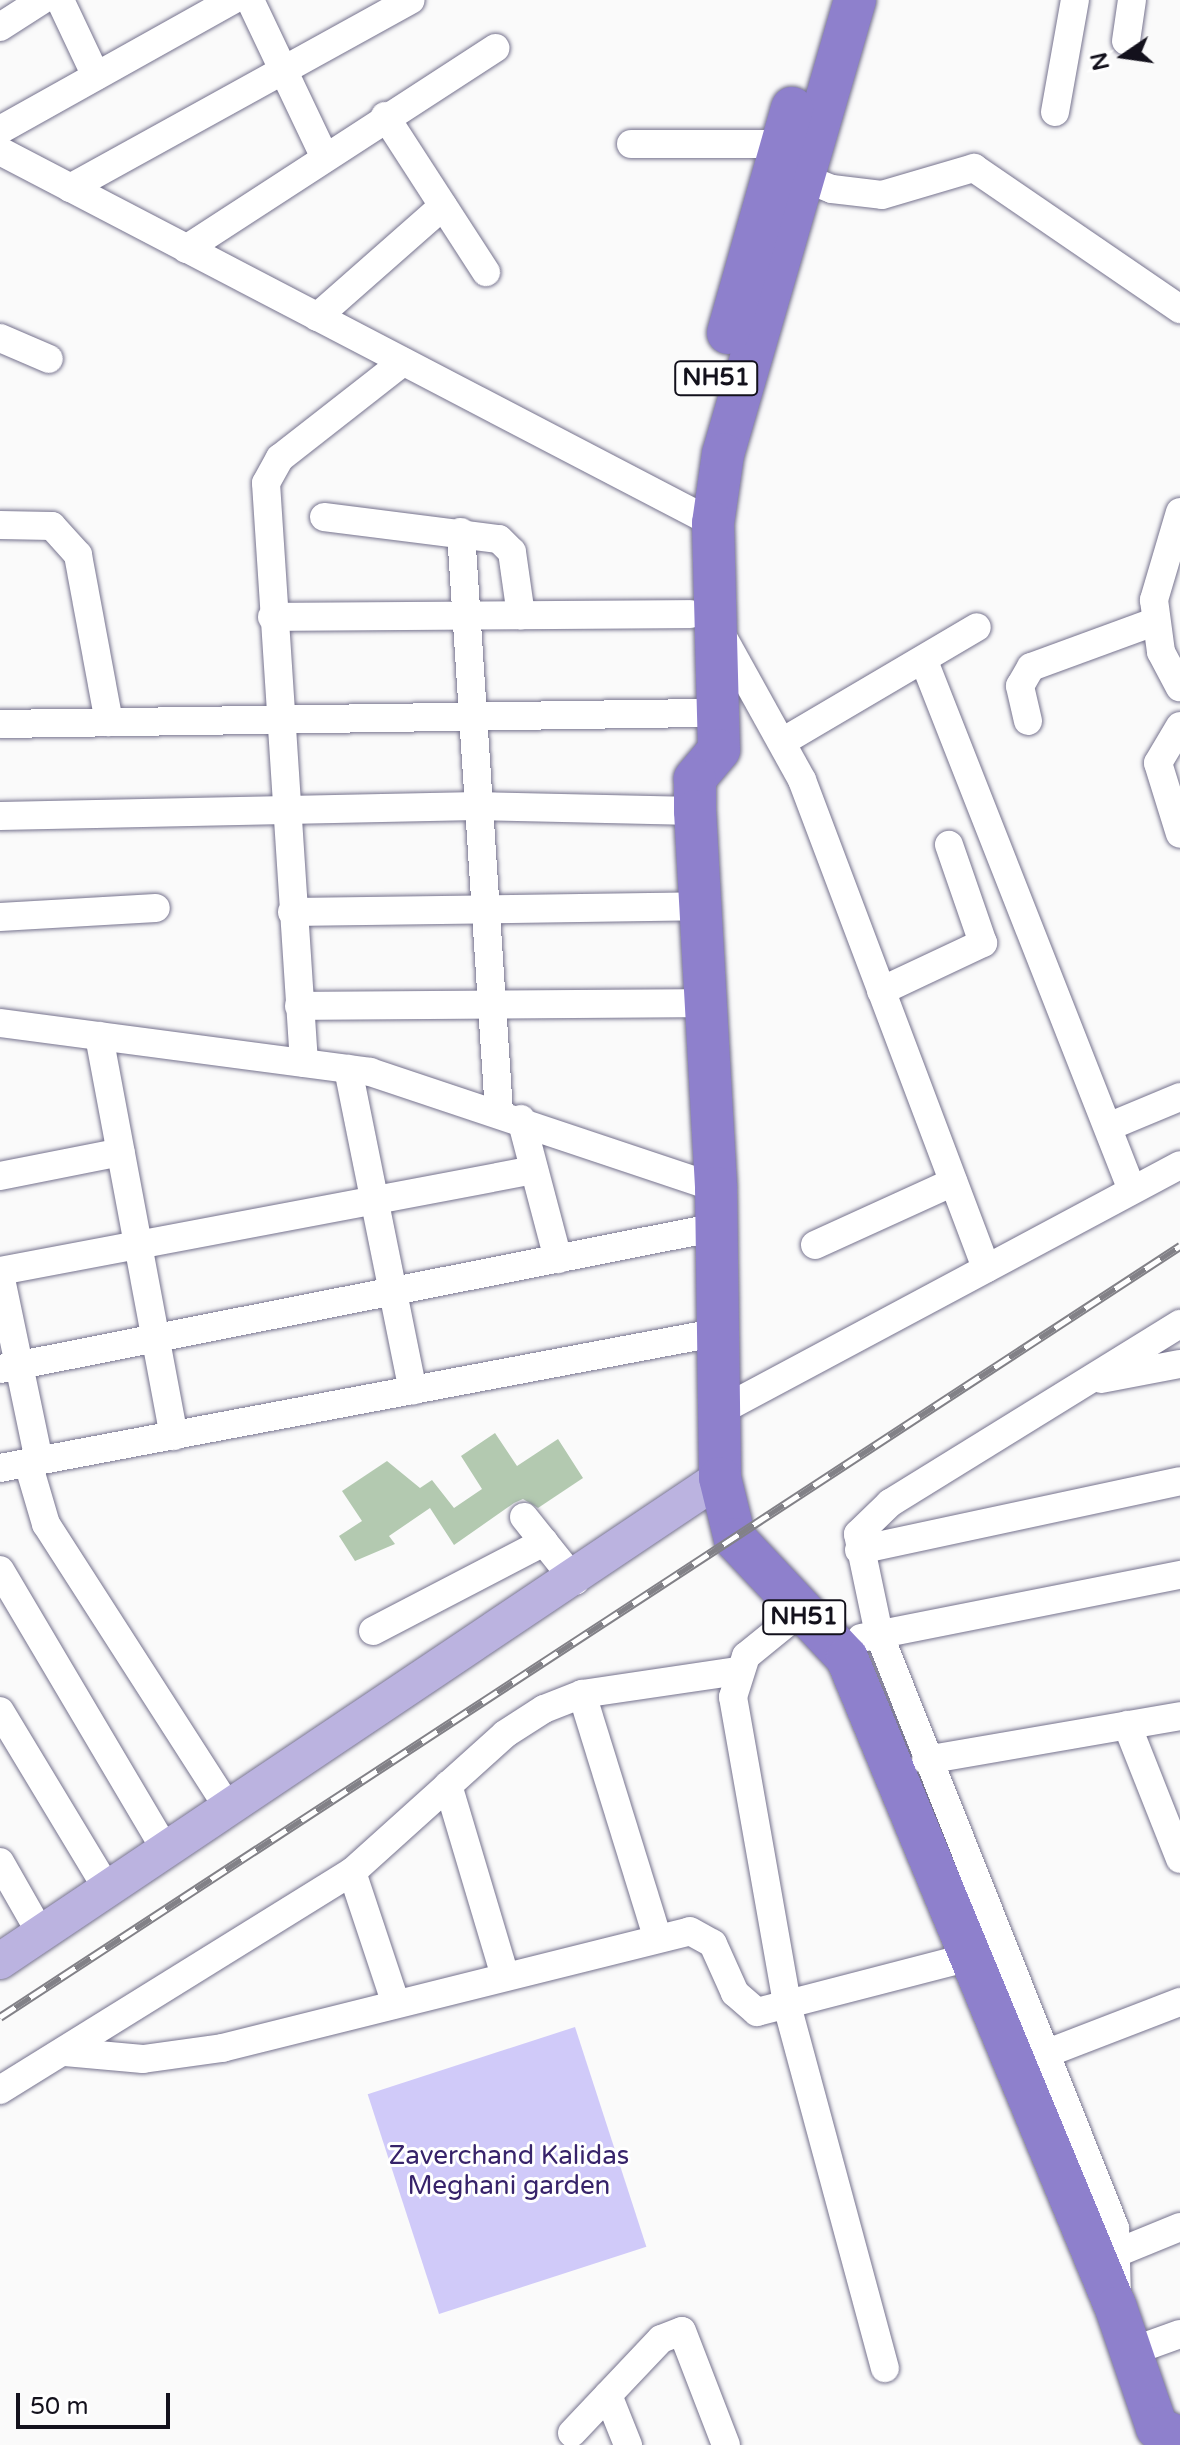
<!DOCTYPE html>
<style>
body{margin:0}
#map{position:relative;width:1180px;height:2445px;overflow:hidden;background:#fafafa;font-family:"Varela Round",sans-serif}
div>[style]{position:absolute}
.green>*{inset:0;background:#d0caf9;transform-origin:0 0}
.building>*{inset:0;background:#b3c9b0}
.roads{filter:drop-shadow(0 0 2px #76738e) drop-shadow(0 0 2px #76738e)}
.minor>*{height:28px;margin:-14px;padding:0 14px;transform-origin:14px;border-radius:14px;background:#fff}
.major>*{height:36px;margin:-18px;padding:0 18px;transform-origin:18px;border-radius:18px;background:#bbb3e0}
.highway>*{height:42px;margin:-21px;padding:0 21px;transform-origin:21px;border-radius:21px;background:#8e80cc}
.rail>*{height:9px;margin-top:-4.5px;transform-origin:0;background:repeating-linear-gradient(90deg,#fff 0 18px,#828187 0 36px);box-sizing:border-box;border-block:2px solid #828187}
span{translate:-50% -50%;white-space:nowrap;text-align:center;line-height:1.15;-webkit-text-stroke:6px #fff;paint-order:stroke}
.shield-label span{padding:2px 6px;background:#fff;border:2px solid;border-radius:6px;-webkit-text-stroke-width:0}
.shield-label{font-size:24px;color:#13111c;font-weight:700}
.park-label{font-size:26px;color:#37236a}
.north{position:absolute;left:1084px;top:16px;width:80px;height:80px;-webkit-text-stroke:6px #fff;paint-order:stroke;rotate:257deg;font-size:22px;font-weight:700;line-height:32px;text-align:center;color:#13111c}
.north::after{content:'';display:block;margin:auto;width:28px;height:36px;background:#13111c;clip-path:polygon(50% 0,100% 100%,50% 72%,0 100%)}
.scale{position:absolute;left:16px;top:2393px;width:154px;height:36px;box-sizing:border-box;border:4px solid #13111c;border-top:0;padding-left:10px;font-size:24px;line-height:28px;white-space:nowrap;color:#13111c;-webkit-text-stroke:6px #fff;paint-order:stroke}
</style>
<div id="map">
<div class="green">
<i style="left:575px;top:2027px;width:231px;height:218px;rotate:72deg"></i>
</div>
<div class="building">
<i style="clip-path:polygon(495px 1433px,517px 1466px,558px 1439px,583px 1478px,538px 1508px,523px 1499px,514px 1503px,454px 1545px,430px 1508px,389px 1536px,395px 1544px,355px 1561px,339px 1536px,362px 1521px,342px 1491px,387px 1461px,420px 1488px,432px 1480px,454px 1508px,482px 1489px,461px 1456px)"></i>
</div>
<div class="roads">
<div class="minor">
<i style="left:60px;top:0;width:84px;rotate:64.7deg"></i>
<i style="left:250px;top:0;width:173px;rotate:64.6deg"></i>
<i style="left:0;top:27px;width:50px;rotate:-32.7deg"></i>
<i style="left:1126px;top:41px;width:41px;rotate:-81.7deg"></i>
<i style="left:1055px;top:112px;width:114px;rotate:-79.9deg"></i>
<i style="left:385px;top:116px;width:186px;rotate:57.1deg"></i>
<i style="left:0;top:130px;width:267px;rotate:-29.2deg"></i>
<i style="left:631px;top:144px;width:149px"></i>
<i style="left:0;top:151px;width:804px;rotate:27.55deg"></i>
<i style="left:789px;top:172px;width:46px;rotate:21.6deg"></i>
<i style="left:832px;top:189px;width:50px;rotate:6.8deg"></i>
<i style="left:882px;top:195px;width:96px;rotate:-16.4deg"></i>
<i style="left:974px;top:168px;width:250px;rotate:34.4deg"></i>
<i style="left:70px;top:188px;width:389px;rotate:-28.9deg"></i>
<i style="left:186px;top:249px;width:369px;rotate:-33deg"></i>
<i style="left:317px;top:317px;width:168px;rotate:-41.4deg"></i>
<i style="left:0;top:338px;width:53px;rotate:23.2deg"></i>
<i style="left:1180px;top:512px;width:92px;rotate:106.5deg"></i>
<i style="left:1154px;top:600px;width:52px;rotate:82.3deg"></i>
<i style="left:1161px;top:652px;width:40px;rotate:62deg"></i>
<i style="left:324px;top:517px;width:176px;rotate:7.2deg"></i>
<i style="left:499px;top:539px;width:18px;rotate:45deg"></i>
<i style="left:512px;top:552px;width:64px;rotate:81.9deg"></i>
<i style="left:0;top:525px;width:52px;rotate:1.1deg"></i>
<i style="left:52px;top:526px;width:39px;rotate:48deg"></i>
<i style="left:78px;top:555px;width:170px;rotate:79.5deg"></i>
<i style="left:461px;top:532px;width:581px;rotate:86.25deg"></i>
<i style="left:272px;top:617px;width:418px;rotate:-0.4deg"></i>
<i style="left:720px;top:632px;width:169px;rotate:61deg"></i>
<i style="left:802px;top:780px;width:522px;rotate:69.34deg"></i>
<i style="left:924px;top:661px;width:568px;rotate:68.54deg"></i>
<i style="left:1028px;top:721px;width:36px;rotate:-103deg"></i>
<i style="left:1020px;top:686px;width:22px;rotate:-60deg"></i>
<i style="left:1031px;top:667px;width:131px;rotate:-20.1deg"></i>
<i style="left:0;top:724px;width:697px;rotate:-0.9deg"></i>
<i style="left:1180px;top:726px;width:43px;rotate:120.7deg"></i>
<i style="left:1158px;top:763px;width:74px;rotate:72.8deg"></i>
<i style="left:782px;top:742px;width:226px;rotate:-30.5deg"></i>
<i style="left:0;top:816px;width:478px;rotate:-1.2deg"></i>
<i style="left:478px;top:806px;width:217px;rotate:1.3deg"></i>
<i style="left:292px;top:912px;width:409px;rotate:-0.8deg"></i>
<i style="left:0;top:917px;width:156px;rotate:-3.3deg"></i>
<i style="left:881px;top:991px;width:113px;rotate:-25.2deg"></i>
<i style="left:983px;top:943px;width:104px;rotate:-109.1deg"></i>
<i style="left:299px;top:1006px;width:407px;rotate:-0.4deg"></i>
<i style="left:0;top:1023px;width:373px;rotate:7.5deg"></i>
<i style="left:370px;top:1072px;width:365px;rotate:18.5deg"></i>
<i style="left:99px;top:1036px;width:407px;rotate:79.4deg"></i>
<i style="left:304px;top:1063px;width:581px;rotate:-93.75deg"></i>
<i style="left:266px;top:483px;width:29px;rotate:-61deg"></i>
<i style="left:280px;top:458px;width:156px;rotate:-38deg"></i>
<i style="left:348px;top:1069px;width:328px;rotate:78.6deg"></i>
<i style="left:521px;top:1119px;width:145px;rotate:75.2deg"></i>
<i style="left:1108px;top:1127px;width:78px;rotate:-22.6deg"></i>
<i style="left:0;top:1176px;width:123px;rotate:-11.2deg"></i>
<i style="left:815px;top:1245px;width:152px;rotate:-24.5deg"></i>
<i style="left:0;top:1271px;width:543px;rotate:-10.71deg"></i>
<i style="left:0;top:1274px;width:191px;rotate:78.2deg"></i>
<i style="left:0;top:1369px;width:731px;rotate:-11.2deg"></i>
<i style="left:1101px;top:1379px;width:80px;rotate:-10.8deg"></i>
<i style="left:722px;top:1410px;width:519px;rotate:-28.14deg"></i>
<i style="left:28px;top:1463px;width:64px;rotate:73.6deg"></i>
<i style="left:46px;top:1524px;width:339px;rotate:57.3deg"></i>
<i style="left:0;top:1468px;width:733px;rotate:-10.7deg"></i>
<i style="left:524px;top:1517px;width:82px;rotate:51.4deg"></i>
<i style="left:859px;top:1550px;width:328px;rotate:-12.1deg"></i>
<i style="left:0;top:1570px;width:326px;rotate:59.4deg"></i>
<i style="left:799px;top:1613px;width:68px;rotate:140.9deg"></i>
<i style="left:746px;top:1656px;width:43px;rotate:107.6deg"></i>
<i style="left:733px;top:1697px;width:317px;rotate:80deg"></i>
<i style="left:788px;top:2009px;width:372px;rotate:74.9deg"></i>
<i style="left:373px;top:1631px;width:193px;rotate:-27.5deg"></i>
<i style="left:861px;top:1638px;width:325px;rotate:-11.2deg"></i>
<i style="left:582px;top:1694px;width:254px;rotate:72.8deg"></i>
<i style="left:0;top:1711px;width:209px;rotate:58.9deg"></i>
<i style="left:1127px;top:1725px;width:144px;rotate:68.4deg"></i>
<i style="left:926px;top:1760px;width:258px;rotate:-9.8deg"></i>
<i style="left:448px;top:1785px;width:199px;rotate:73.4deg"></i>
<i style="left:0;top:1862px;width:83px;rotate:60.3deg"></i>
<i style="left:352px;top:1872px;width:139px;rotate:71.6deg"></i>
<i style="left:65px;top:2052px;width:78px;rotate:5.1deg"></i>
<i style="left:143px;top:2059px;width:80px;rotate:-7.9deg"></i>
<i style="left:222px;top:2048px;width:482px;rotate:-14deg"></i>
<i style="left:690px;top:1931px;width:26px;rotate:29deg"></i>
<i style="left:713px;top:1944px;width:54px;rotate:65.8deg"></i>
<i style="left:735px;top:1993px;width:29px;rotate:41deg"></i>
<i style="left:757px;top:2012px;width:208px;rotate:-14.5deg"></i>
<i style="left:1045px;top:2054px;width:145px;rotate:-21.1deg"></i>
<i style="left:0;top:2090px;width:414px;rotate:-31.8deg"></i>
<i style="left:352px;top:1872px;width:206px;rotate:-42deg"></i>
<i style="left:505px;top:1734px;width:46px;rotate:-32.7deg"></i>
<i style="left:544px;top:1709px;width:41px;rotate:-21.5deg"></i>
<i style="left:582px;top:1694px;width:158px;rotate:-8.4deg"></i>
<i style="left:1119px;top:2252px;width:66px;rotate:-22.3deg"></i>
<i style="left:1117px;top:2296px;width:68px;rotate:-91.7deg"></i>
<i style="left:1115px;top:2228px;width:639px;rotate:-111.67deg"></i>
<i style="left:879px;top:1634px;width:102px;rotate:-101.9deg"></i>
<i style="left:858px;top:1534px;width:45px;rotate:-44.1deg"></i>
<i style="left:890px;top:1503px;width:341px;rotate:-31.7deg"></i>
<i style="left:1130px;top:2352px;width:53px;rotate:-19.8deg"></i>
<i style="left:608px;top:2395px;width:54px;rotate:68.2deg"></i>
<i style="left:572px;top:2433px;width:129px;rotate:-46.6deg"></i>
<i style="left:661px;top:2339px;width:22px;rotate:-21deg"></i>
<i style="left:682px;top:2331px;width:122px;rotate:68.9deg"></i>
</div>
<div class="major">
<i style="left:0;top:1961px;width:867px;rotate:-33.86deg"></i>
</div>
<div class="highway">
<i style="left:855px;top:0;width:473px;rotate:106.2deg"></i>
<i style="left:723px;top:454px;width:70px;rotate:98.2deg"></i>
<i style="left:713px;top:523px;width:227px;rotate:88.5deg"></i>
<i style="left:719px;top:750px;width:38px;rotate:130deg"></i>
<i style="left:695px;top:779px;width:32px;rotate:90deg"></i>
<i style="left:695px;top:811px;width:378px;rotate:86.8deg"></i>
<i style="left:716px;top:1188px;width:290px;rotate:89.2deg"></i>
<i style="left:720px;top:1478px;width:63px;rotate:76.2deg"></i>
<i style="left:735px;top:1539px;width:163px;rotate:46.7deg"></i>
<i style="left:847px;top:1658px;width:703px;rotate:67.52deg"></i>
<i style="left:1116px;top:2308px;width:127px;rotate:71.1deg"></i>
<i style="left:1157px;top:2428px;width:25px;rotate:23deg"></i>
<i style="left:728px;top:333px;width:234px;rotate:-74.1deg"></i>
</div>
</div>
<div class="rail">
<i style="left:0;top:2017px;width:1410px;rotate:-33.16deg"></i>
</div>
<div class="shield-label">
<span style="left:716px;top:378px">NH51</span>
<span style="left:804px;top:1617px">NH51</span>
</div>
<div class="park-label">
<span style="left:509px;top:2171px">Zaverchand Kalidas<br>Meghani garden</span>
</div>
<div class="north">N</div>
<div class="scale">50 m</div>
</div>
